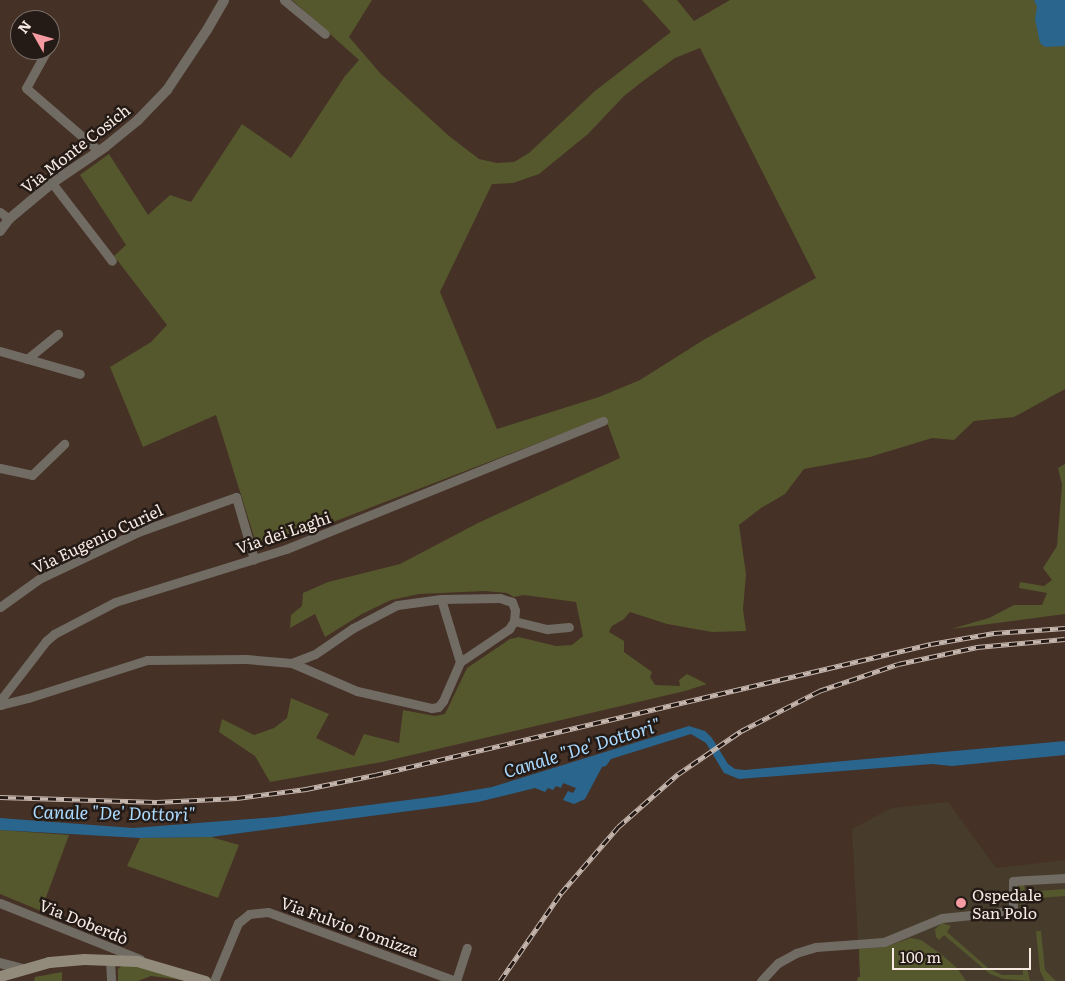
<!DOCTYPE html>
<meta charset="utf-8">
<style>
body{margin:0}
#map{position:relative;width:1065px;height:981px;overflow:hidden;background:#453126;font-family:Literata,serif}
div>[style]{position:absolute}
.medical>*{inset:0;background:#473c2c}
.green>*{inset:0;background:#55572d}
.water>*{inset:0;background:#2a658e}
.minor>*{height:9px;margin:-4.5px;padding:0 4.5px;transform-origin:4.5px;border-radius:4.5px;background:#716c63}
.tertiary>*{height:10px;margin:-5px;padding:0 5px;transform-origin:5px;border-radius:5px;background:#716c63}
.secondary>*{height:11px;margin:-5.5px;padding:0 5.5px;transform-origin:5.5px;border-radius:5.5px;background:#928a7b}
.rail>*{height:4.5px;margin-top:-2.25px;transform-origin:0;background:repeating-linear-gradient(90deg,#251b16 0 8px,#c5b6ae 0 16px);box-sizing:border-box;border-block:1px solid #c5b6ae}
.dots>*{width:14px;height:14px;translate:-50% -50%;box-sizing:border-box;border:2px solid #251b16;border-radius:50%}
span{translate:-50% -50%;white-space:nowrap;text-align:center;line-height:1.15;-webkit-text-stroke:5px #251b16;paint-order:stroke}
.street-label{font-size:16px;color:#f7eae3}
.poi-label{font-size:16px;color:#f7eae3}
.left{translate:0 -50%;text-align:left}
.water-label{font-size:18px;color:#aadaff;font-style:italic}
.north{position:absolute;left:10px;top:10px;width:50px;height:50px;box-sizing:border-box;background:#251b16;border:1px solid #796e68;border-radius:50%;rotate:308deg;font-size:14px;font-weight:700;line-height:20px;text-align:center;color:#f7eae3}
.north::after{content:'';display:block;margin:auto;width:18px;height:22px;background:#f49aa0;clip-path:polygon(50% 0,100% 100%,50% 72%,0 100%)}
.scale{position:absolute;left:892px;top:948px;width:139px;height:22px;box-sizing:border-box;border:2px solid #f7eae3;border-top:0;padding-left:6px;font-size:15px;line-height:18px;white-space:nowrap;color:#f7eae3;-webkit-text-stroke:4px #251b16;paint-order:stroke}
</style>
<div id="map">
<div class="medical">
<i style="clip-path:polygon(948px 802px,996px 868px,1065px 860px,1065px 981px,857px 981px,858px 977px,860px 977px,852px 829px,892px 808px)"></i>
</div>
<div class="green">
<i style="clip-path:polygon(evenodd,292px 0,372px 0,349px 37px,381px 74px,449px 136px,479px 159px,497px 163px,514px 162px,529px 153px,595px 91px,671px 32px,642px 0,677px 0,694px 21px,730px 0,1065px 0,1065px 389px,1014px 417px,974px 421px,954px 440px,932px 438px,870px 457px,804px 469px,785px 494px,761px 508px,739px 525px,746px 574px,743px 609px,746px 631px,712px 632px,667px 624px,630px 612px,624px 619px,612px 626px,609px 632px,624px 641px,624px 652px,652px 672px,650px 677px,655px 685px,680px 686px,679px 680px,687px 674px,707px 684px,685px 691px,382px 762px,270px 782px,255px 756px,219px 732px,222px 719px,254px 735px,274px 728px,287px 718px,291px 698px,329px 714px,316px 738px,354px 756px,364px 734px,399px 743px,403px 710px,435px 716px,445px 714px,467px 668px,510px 639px,519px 637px,556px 646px,572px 645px,583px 636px,576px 602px,524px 595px,514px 597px,507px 593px,485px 591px,419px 594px,391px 600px,362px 614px,325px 637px,315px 614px,290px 628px,291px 615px,302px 606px,303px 593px,328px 582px,400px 564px,478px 523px,620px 458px,605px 417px,271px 546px,263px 547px,256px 543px,216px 415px,143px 447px,110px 367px,151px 342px,167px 325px,114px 256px,126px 245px,80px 175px,109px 154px,148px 215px,170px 195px,191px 202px,242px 124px,291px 158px,345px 76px,359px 60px,292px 0,700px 48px,816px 278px,705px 339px,640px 380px,599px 397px,497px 429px,440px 292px,492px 184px,513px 183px,539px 174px,588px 134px,624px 96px,643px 81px,675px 58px,700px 48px)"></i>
<i style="clip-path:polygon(1065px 464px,1065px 614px,951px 629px,989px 618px,1014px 605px,1042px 605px,1047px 593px,1019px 588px,1020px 582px,1044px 586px,1052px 580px,1043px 568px,1057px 546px,1062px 485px,1058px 468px)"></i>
<i style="clip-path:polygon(0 830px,69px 835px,41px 911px,0 894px)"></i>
<i style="clip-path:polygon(211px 837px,239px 845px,218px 898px,127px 866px,140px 838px)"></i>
<i style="clip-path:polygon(1019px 885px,1024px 885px,1025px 892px,1065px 889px,1065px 896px,1025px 899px,1025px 906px,1022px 906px,1018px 903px,1018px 898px,1024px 898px,1024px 892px,1017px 892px)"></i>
<i style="clip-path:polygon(942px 923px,951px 926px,947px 932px,988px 968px,1002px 975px,1023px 975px,1023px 968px,1027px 968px,1030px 981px,1003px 979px,990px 974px,944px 935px,939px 940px,936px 937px,935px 929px)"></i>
<i style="clip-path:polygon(1036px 931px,1041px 931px,1045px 970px,1056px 981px,1045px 981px,1040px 971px)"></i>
<i style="clip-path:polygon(911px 938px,921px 940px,941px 954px,957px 968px,966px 981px,857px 981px,858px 977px,860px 977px,859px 949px,885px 947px)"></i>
<i style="clip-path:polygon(123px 965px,131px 965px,183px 978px,182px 980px,151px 976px,138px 981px,118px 981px,118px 969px)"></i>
<i style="clip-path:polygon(62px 972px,62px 981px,34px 981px,35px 977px)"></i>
</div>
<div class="water">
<i style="clip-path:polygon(1034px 0,1065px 0,1065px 46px,1045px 47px,1040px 43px,1035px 19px,1037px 7px)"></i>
<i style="clip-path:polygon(689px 726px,705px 731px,712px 738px,728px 764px,735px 769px,745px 770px,1065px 741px,1065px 755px,952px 766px,932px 764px,739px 779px,724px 773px,706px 743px,691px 734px,611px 759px,606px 766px,602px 767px,585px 799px,574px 804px,563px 800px,568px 791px,573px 793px,576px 788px,563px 783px,561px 788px,556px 786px,553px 790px,548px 788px,545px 792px,535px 788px,478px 802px,211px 837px,140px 838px,0 830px,0 818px,133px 828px,276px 817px,439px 796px,492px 787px)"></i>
</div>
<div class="minor">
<i style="left:284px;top:0;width:53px;rotate:39.7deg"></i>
<i style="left:50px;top:44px;width:6px;rotate:-59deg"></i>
<i style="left:47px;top:50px;width:43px;rotate:118.9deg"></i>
<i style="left:26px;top:88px;width:96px;rotate:40.8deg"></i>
<i style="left:52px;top:183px;width:98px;rotate:52.4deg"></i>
<i style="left:0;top:212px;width:11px;rotate:38deg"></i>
<i style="left:0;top:351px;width:83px;rotate:16deg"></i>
<i style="left:27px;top:359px;width:40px;rotate:-39deg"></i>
<i style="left:0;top:468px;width:33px;rotate:12deg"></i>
<i style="left:32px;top:475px;width:45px;rotate:-44.1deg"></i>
<i style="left:441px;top:599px;width:66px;rotate:73.2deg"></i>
<i style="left:0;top:607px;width:48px;rotate:-35.7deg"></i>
<i style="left:39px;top:579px;width:110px;rotate:-25.4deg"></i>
<i style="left:138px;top:532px;width:104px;rotate:-19.7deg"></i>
<i style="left:236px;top:497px;width:65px;rotate:73.8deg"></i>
<i style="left:514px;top:621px;width:34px;rotate:14deg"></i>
<i style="left:547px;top:629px;width:22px;rotate:-5deg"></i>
<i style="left:0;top:705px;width:29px;rotate:-14deg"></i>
<i style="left:28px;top:698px;width:125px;rotate:-17.7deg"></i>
<i style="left:147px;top:660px;width:99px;rotate:-0.6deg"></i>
<i style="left:246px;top:659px;width:46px;rotate:5deg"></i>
<i style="left:292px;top:663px;width:71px;rotate:23.3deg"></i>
<i style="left:357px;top:691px;width:77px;rotate:12.8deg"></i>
<i style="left:432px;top:708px;width:6px;rotate:-9deg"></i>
<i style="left:438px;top:707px;width:8px;rotate:-50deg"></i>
<i style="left:443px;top:701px;width:43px;rotate:-66.4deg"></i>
<i style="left:460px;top:662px;width:59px;rotate:-34deg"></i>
<i style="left:509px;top:629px;width:9px;rotate:-58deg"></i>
<i style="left:514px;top:621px;width:11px;rotate:-85deg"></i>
<i style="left:515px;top:610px;width:9px;rotate:-111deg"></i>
<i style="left:512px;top:602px;width:13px;rotate:-162deg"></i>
<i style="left:500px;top:598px;width:59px;rotate:179deg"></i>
<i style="left:441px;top:599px;width:44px;rotate:172.2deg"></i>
<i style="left:397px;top:605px;width:50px;rotate:152.4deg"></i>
<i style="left:353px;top:628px;width:46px;rotate:145.6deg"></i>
<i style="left:315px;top:654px;width:25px;rotate:159deg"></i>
<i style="left:1px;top:705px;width:7px;rotate:-82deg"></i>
<i style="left:2px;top:698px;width:72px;rotate:-52.3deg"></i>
<i style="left:46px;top:641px;width:11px;rotate:-41deg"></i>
<i style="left:54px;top:634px;width:69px;rotate:-27.7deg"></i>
<i style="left:115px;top:602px;width:179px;rotate:-17.2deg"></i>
<i style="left:286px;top:549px;width:342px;rotate:-22deg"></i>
<i style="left:0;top:903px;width:151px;rotate:21.8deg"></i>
<i style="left:110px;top:960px;width:21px;rotate:87deg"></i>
<i style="left:214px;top:981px;width:63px;rotate:-67.5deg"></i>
<i style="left:238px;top:923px;width:14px;rotate:-39deg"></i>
<i style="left:249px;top:914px;width:19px;rotate:-6deg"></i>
<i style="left:268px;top:912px;width:200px;rotate:20.2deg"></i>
<i style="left:456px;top:981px;width:35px;rotate:-72deg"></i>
<i style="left:761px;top:981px;width:25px;rotate:-47deg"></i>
<i style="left:778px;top:963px;width:21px;rotate:-29deg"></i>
<i style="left:796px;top:953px;width:21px;rotate:-17deg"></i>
<i style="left:816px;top:947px;width:68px;rotate:-4.2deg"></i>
<i style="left:884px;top:942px;width:63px;rotate:-22.5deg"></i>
<i style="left:942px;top:918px;width:68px;rotate:-5.9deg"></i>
<i style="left:1010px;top:911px;width:5px;rotate:-53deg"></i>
<i style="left:1013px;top:907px;width:26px;rotate:-90deg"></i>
<i style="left:1013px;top:881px;width:52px;rotate:-3.3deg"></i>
</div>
<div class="tertiary">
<i style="left:0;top:231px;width:15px;rotate:-53deg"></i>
<i style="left:9px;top:219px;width:56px;rotate:-39.9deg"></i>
<i style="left:52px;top:183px;width:64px;rotate:-34.2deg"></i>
<i style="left:105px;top:147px;width:43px;rotate:-39.3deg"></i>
<i style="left:138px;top:120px;width:42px;rotate:-46deg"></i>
<i style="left:167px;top:90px;width:72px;rotate:-56.3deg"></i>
<i style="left:207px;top:30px;width:34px;rotate:-60deg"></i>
<i style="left:0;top:963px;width:23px;rotate:15deg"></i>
</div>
<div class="secondary">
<i style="left:0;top:976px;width:51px;rotate:-15.9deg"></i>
<i style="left:49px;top:962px;width:35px;rotate:-5deg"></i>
<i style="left:84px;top:959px;width:53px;rotate:2.2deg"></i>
<i style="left:137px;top:961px;width:71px;rotate:16.4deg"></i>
</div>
<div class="rail">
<i style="left:0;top:797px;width:157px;rotate:1.8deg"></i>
<i style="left:157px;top:802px;width:80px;rotate:-2.9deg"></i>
<i style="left:237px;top:798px;width:70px;rotate:-7.4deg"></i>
<i style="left:306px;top:789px;width:70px;rotate:-11.5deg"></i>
<i style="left:375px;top:775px;width:571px;rotate:-13.26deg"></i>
<i style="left:931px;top:644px;width:64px;rotate:-9.9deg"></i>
<i style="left:994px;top:633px;width:71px;rotate:-4deg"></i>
<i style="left:500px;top:981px;width:107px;rotate:-55.3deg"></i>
<i style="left:561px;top:893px;width:87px;rotate:-49.2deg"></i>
<i style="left:618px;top:827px;width:80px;rotate:-41.5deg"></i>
<i style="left:678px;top:774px;width:76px;rotate:-34.3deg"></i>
<i style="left:741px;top:731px;width:88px;rotate:-27.1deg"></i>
<i style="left:819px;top:691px;width:83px;rotate:-18.9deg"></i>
<i style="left:898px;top:664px;width:81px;rotate:-12.1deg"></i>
<i style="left:977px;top:647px;width:88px;rotate:-5.2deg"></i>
</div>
<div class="dots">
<i style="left:961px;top:903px;background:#f49aa0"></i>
</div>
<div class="street-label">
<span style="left:75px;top:148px;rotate:-38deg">Via Monte Cosich</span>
<span style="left:283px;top:532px;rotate:-19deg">Via dei Laghi</span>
<span style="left:97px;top:538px;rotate:-25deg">Via Eugenio Curiel</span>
<span style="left:84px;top:921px;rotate:22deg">Via Doberdò</span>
<span style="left:350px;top:926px;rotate:20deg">Via Fulvio Tomizza</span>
</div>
<div class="poi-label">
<span class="left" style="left:972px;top:903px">Ospedale<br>San Polo</span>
</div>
<div class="water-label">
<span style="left:582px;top:748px;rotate:-17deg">Canale "De' Dottori"</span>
<span style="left:114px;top:813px;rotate:1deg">Canale "De' Dottori"</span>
</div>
<div class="north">N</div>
<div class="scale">100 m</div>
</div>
